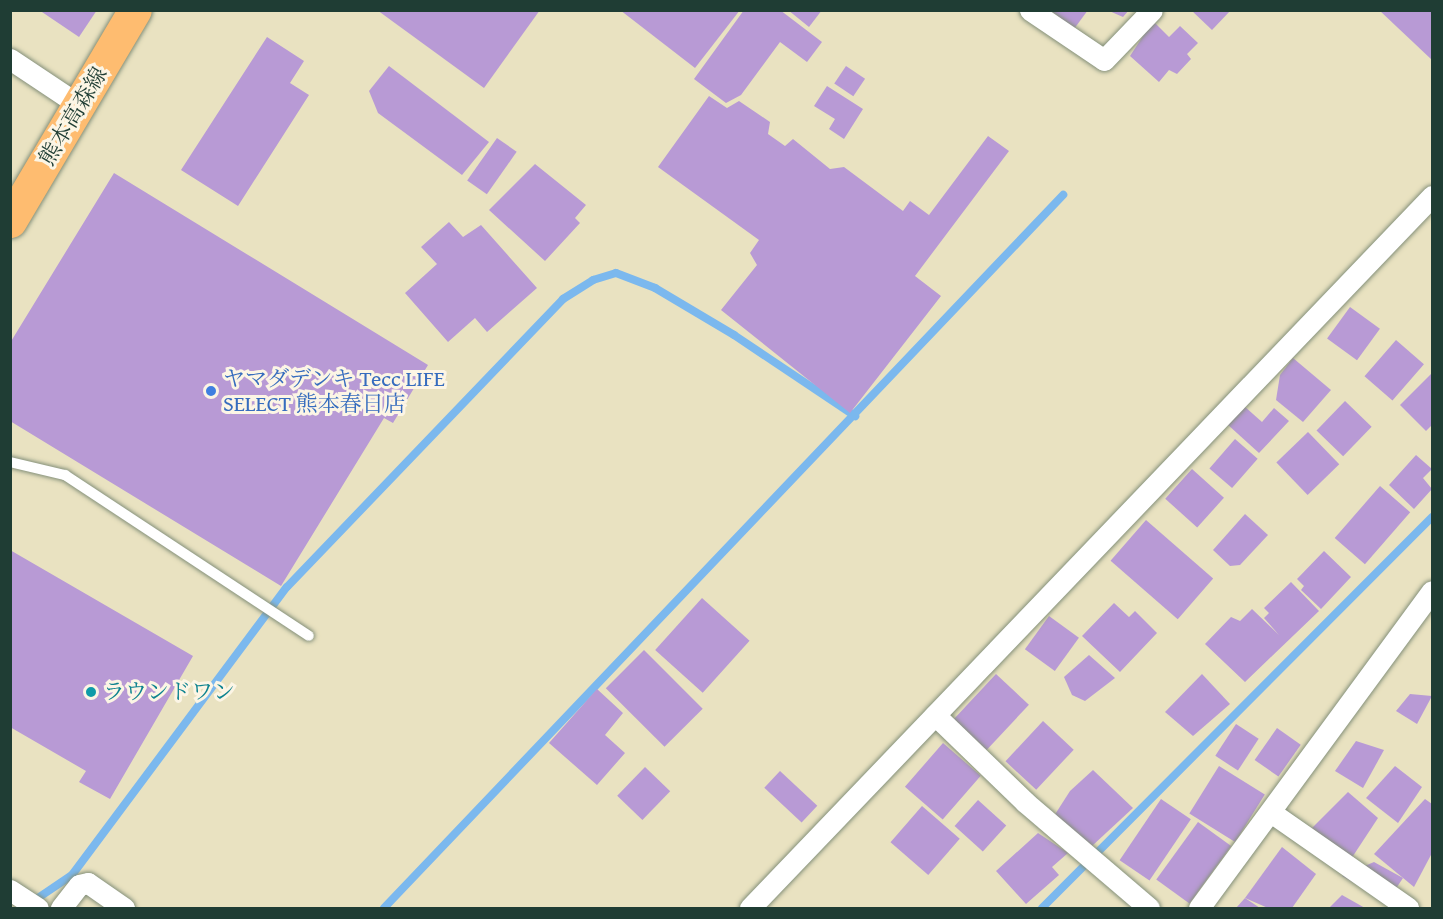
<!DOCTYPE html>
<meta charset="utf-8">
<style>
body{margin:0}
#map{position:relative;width:1443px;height:919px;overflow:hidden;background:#e9e2c1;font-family:"Gentium Book Plus","Noto Serif JP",serif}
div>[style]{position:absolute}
.stream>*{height:8px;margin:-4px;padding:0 4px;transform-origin:4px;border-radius:4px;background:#7bb8ee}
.building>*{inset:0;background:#b89ad5;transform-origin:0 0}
.roads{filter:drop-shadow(0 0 2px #84907a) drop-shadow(0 0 2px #84907a)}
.service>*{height:10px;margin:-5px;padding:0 5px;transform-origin:5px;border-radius:5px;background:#fff}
.minor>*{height:21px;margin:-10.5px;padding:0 10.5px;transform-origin:10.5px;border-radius:10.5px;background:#fff}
.primary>*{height:33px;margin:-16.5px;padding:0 16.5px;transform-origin:16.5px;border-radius:16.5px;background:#febc70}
.dots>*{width:16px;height:16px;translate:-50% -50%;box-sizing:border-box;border:3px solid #fcf5e5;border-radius:50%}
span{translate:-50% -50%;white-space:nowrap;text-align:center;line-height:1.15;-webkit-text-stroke:6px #fcf5e5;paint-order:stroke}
.street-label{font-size:22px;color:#1f3d34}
.shop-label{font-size:22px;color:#366cbe}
.left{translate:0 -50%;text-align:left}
.culture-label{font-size:22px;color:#0d838f}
.frame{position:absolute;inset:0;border:12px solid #1f3d34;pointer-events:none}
</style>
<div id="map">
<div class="stream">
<i style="left:32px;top:902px;width:48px;rotate:-34deg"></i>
<i style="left:72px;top:875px;width:359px;rotate:-53.3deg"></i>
<i style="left:287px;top:587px;width:399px;rotate:-46.2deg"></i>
<i style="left:563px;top:299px;width:36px;rotate:-32deg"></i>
<i style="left:593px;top:280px;width:24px;rotate:-17deg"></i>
<i style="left:616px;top:273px;width:42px;rotate:21deg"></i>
<i style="left:655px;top:288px;width:92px;rotate:30.7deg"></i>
<i style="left:734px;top:335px;width:146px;rotate:33.8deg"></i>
<i style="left:384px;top:908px;width:985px;rotate:-46.4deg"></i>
<i style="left:1042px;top:908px;width:552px;rotate:-45.07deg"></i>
</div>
<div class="building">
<i style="clip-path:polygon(39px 10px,97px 10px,79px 37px)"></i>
<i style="clip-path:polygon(377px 10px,540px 10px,484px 88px)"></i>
<i style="clip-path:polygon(620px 10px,740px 10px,695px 68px)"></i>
<i style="clip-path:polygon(744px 10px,780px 10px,822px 42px,807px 62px,780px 42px,741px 95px,726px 103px,694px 79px)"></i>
<i style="clip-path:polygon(788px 10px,822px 10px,809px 27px)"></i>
<i style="clip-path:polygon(1050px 10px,1088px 10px,1074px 29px)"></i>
<i style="clip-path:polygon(1107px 10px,1129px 10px,1123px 17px)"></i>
<i style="clip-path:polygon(1191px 10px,1231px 10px,1212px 30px)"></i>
<i style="clip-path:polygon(1379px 10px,1432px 10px,1432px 60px)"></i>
<i style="clip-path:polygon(1153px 21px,1169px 37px,1180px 26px,1198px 43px,1187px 54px,1191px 59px,1177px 74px,1169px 70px,1159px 82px,1130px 56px)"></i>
<i style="clip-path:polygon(267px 37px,304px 61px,290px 83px,309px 95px,238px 206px,181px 170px)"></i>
<i style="clip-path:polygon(389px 66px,489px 142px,462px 175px,378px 113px,369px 91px)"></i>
<i style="left:846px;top:66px;width:23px;height:21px;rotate:34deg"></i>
<i style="clip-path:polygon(827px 86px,863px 109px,844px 139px,829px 129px,835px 119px,814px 106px)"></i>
<i style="clip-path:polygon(709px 96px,727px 108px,739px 101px,770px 122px,768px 134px,785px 146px,793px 139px,830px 169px,844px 167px,903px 211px,910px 201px,929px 215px,988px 136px,1009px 151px,915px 276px,941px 296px,850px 413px,721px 310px,757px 265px,750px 253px,759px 240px,658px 167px)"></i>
<i style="left:497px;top:138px;width:24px;height:52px;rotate:35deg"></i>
<i style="clip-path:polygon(535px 164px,586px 205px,575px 218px,580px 223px,545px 261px,489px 210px)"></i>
<i style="clip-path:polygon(114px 173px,428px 365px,393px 423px,384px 418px,281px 586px,10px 421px,10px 343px)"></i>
<i style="clip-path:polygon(449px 222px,463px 237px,481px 225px,537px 288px,487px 332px,475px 318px,448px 342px,405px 293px,437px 264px,421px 247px)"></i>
<i style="left:1350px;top:307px;width:37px;height:39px;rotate:36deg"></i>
<i style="left:1396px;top:340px;width:37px;height:48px;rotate:41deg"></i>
<i style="clip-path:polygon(1293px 358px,1331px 390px,1303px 422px,1276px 400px,1280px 375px)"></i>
<i style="clip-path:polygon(1432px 373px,1432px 425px,1426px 431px,1400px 405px)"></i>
<i style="left:1345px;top:401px;width:37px;height:41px;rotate:44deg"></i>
<i style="clip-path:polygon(1244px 406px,1262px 422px,1274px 408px,1289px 421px,1259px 453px,1227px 424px)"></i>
<i style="left:1308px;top:432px;width:45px;height:44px;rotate:46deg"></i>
<i style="left:1235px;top:439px;width:30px;height:39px;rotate:41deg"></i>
<i style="clip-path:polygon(1416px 455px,1432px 469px,1423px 478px,1432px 489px,1414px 509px,1389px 485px)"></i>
<i style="left:1192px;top:469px;width:43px;height:40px;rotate:42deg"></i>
<i style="left:1380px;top:486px;width:40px;height:69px;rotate:41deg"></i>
<i style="clip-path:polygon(1245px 514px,1268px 535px,1240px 565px,1230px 566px,1213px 550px)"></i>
<i style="left:1146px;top:520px;width:89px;height:54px;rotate:41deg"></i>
<i style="clip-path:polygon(10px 550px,193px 656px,110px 799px,79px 782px,86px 771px,10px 727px)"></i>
<i style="clip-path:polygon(1324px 551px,1351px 577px,1321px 609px,1301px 590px,1304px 586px,1297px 579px)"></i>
<i style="clip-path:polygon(1291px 582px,1319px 611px,1245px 682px,1205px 644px,1231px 617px,1240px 621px,1252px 609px,1279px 635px,1264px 618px,1269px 613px,1264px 608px)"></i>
<i style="left:702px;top:598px;width:64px;height:70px;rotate:42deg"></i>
<i style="clip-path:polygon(1114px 603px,1129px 617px,1135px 611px,1157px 633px,1120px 672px,1082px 636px)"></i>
<i style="left:1049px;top:616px;width:37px;height:41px;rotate:36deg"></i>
<i style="left:644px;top:650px;width:83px;height:54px;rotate:45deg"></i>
<i style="clip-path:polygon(1089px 655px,1115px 678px,1085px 701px,1072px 695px,1064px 677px)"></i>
<i style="left:996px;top:674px;width:45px;height:62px;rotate:43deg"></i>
<i style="clip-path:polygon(1202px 674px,1230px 704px,1193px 736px,1165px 712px)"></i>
<i style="clip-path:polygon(597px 689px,623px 713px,605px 735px,625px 753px,597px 785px,549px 743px)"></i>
<i style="clip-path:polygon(1410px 694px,1432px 696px,1417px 724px,1396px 711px)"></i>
<i style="left:1043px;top:721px;width:42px;height:55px;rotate:43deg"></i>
<i style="left:1236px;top:724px;width:27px;height:38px;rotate:33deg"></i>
<i style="left:1277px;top:728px;width:29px;height:39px;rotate:35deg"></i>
<i style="clip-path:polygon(1356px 741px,1384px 750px,1363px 788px,1335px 771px)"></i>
<i style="left:943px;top:743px;width:50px;height:58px;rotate:41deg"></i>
<i style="left:1219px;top:766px;width:54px;height:56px;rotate:32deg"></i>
<i style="clip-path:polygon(1395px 766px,1422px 787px,1398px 823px,1366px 798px)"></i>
<i style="left:645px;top:767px;width:35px;height:40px;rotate:44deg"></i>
<i style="clip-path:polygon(1093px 770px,1133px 808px,1092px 846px,1054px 816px,1070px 791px)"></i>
<i style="left:780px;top:771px;width:51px;height:23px;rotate:43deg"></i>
<i style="clip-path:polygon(1348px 792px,1378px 818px,1351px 859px,1312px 828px)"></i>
<i style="left:1161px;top:799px;width:36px;height:74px;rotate:34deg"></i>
<i style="clip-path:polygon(1425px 799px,1432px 804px,1432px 853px,1414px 887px,1374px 854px)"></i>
<i style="left:978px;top:800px;width:38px;height:35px;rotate:42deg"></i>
<i style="left:922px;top:806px;width:50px;height:48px;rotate:41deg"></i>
<i style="left:1198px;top:822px;width:41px;height:71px;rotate:36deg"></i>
<i style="clip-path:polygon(1038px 833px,1068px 853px,1052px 867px,1059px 875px,1026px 904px,996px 871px)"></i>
<i style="clip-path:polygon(1282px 847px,1316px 874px,1292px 908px,1268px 908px,1245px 898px)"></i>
<i style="clip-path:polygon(1374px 862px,1403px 878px,1387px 902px,1342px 876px)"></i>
<i style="clip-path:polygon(1342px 895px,1365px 908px,1329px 908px)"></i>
<i style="clip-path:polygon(1245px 898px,1260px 908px,1236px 908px)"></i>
</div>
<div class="roads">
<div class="service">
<i style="left:10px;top:462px;width:57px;rotate:13.3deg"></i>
<i style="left:65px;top:475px;width:292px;rotate:33.4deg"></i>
</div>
<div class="minor">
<i style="left:1030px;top:10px;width:89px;rotate:34deg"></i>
<i style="left:1104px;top:60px;width:69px;rotate:-46.2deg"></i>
<i style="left:10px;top:59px;width:83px;rotate:33.7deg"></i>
<i style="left:935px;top:715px;width:125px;rotate:44deg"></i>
<i style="left:1025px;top:802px;width:163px;rotate:40.5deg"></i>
<i style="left:1272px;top:813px;width:166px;rotate:34.9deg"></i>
<i style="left:10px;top:890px;width:33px;rotate:33deg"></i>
<i style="left:61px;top:908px;width:29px;rotate:-52deg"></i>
<i style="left:79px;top:885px;width:9px;rotate:-13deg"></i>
<i style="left:88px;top:883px;width:44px;rotate:34.8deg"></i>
<i style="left:750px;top:908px;width:986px;rotate:-46.23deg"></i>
<i style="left:1199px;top:908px;width:393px;rotate:-53.7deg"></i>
</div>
<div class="primary">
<i style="left:10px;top:221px;width:245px;rotate:-59.4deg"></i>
</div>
</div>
<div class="dots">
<i style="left:211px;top:391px;background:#3f7fe0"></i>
<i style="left:91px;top:692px;background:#0f9aa8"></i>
</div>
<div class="street-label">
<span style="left:73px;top:116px;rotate:-59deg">熊本高森線</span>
</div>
<div class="shop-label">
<span class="left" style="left:223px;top:391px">ヤマダデンキ Tecc LIFE<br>SELECT 熊本春日店</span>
</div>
<div class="culture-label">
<span class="left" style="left:103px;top:692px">ラウンドワン</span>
</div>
<div class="frame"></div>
</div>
